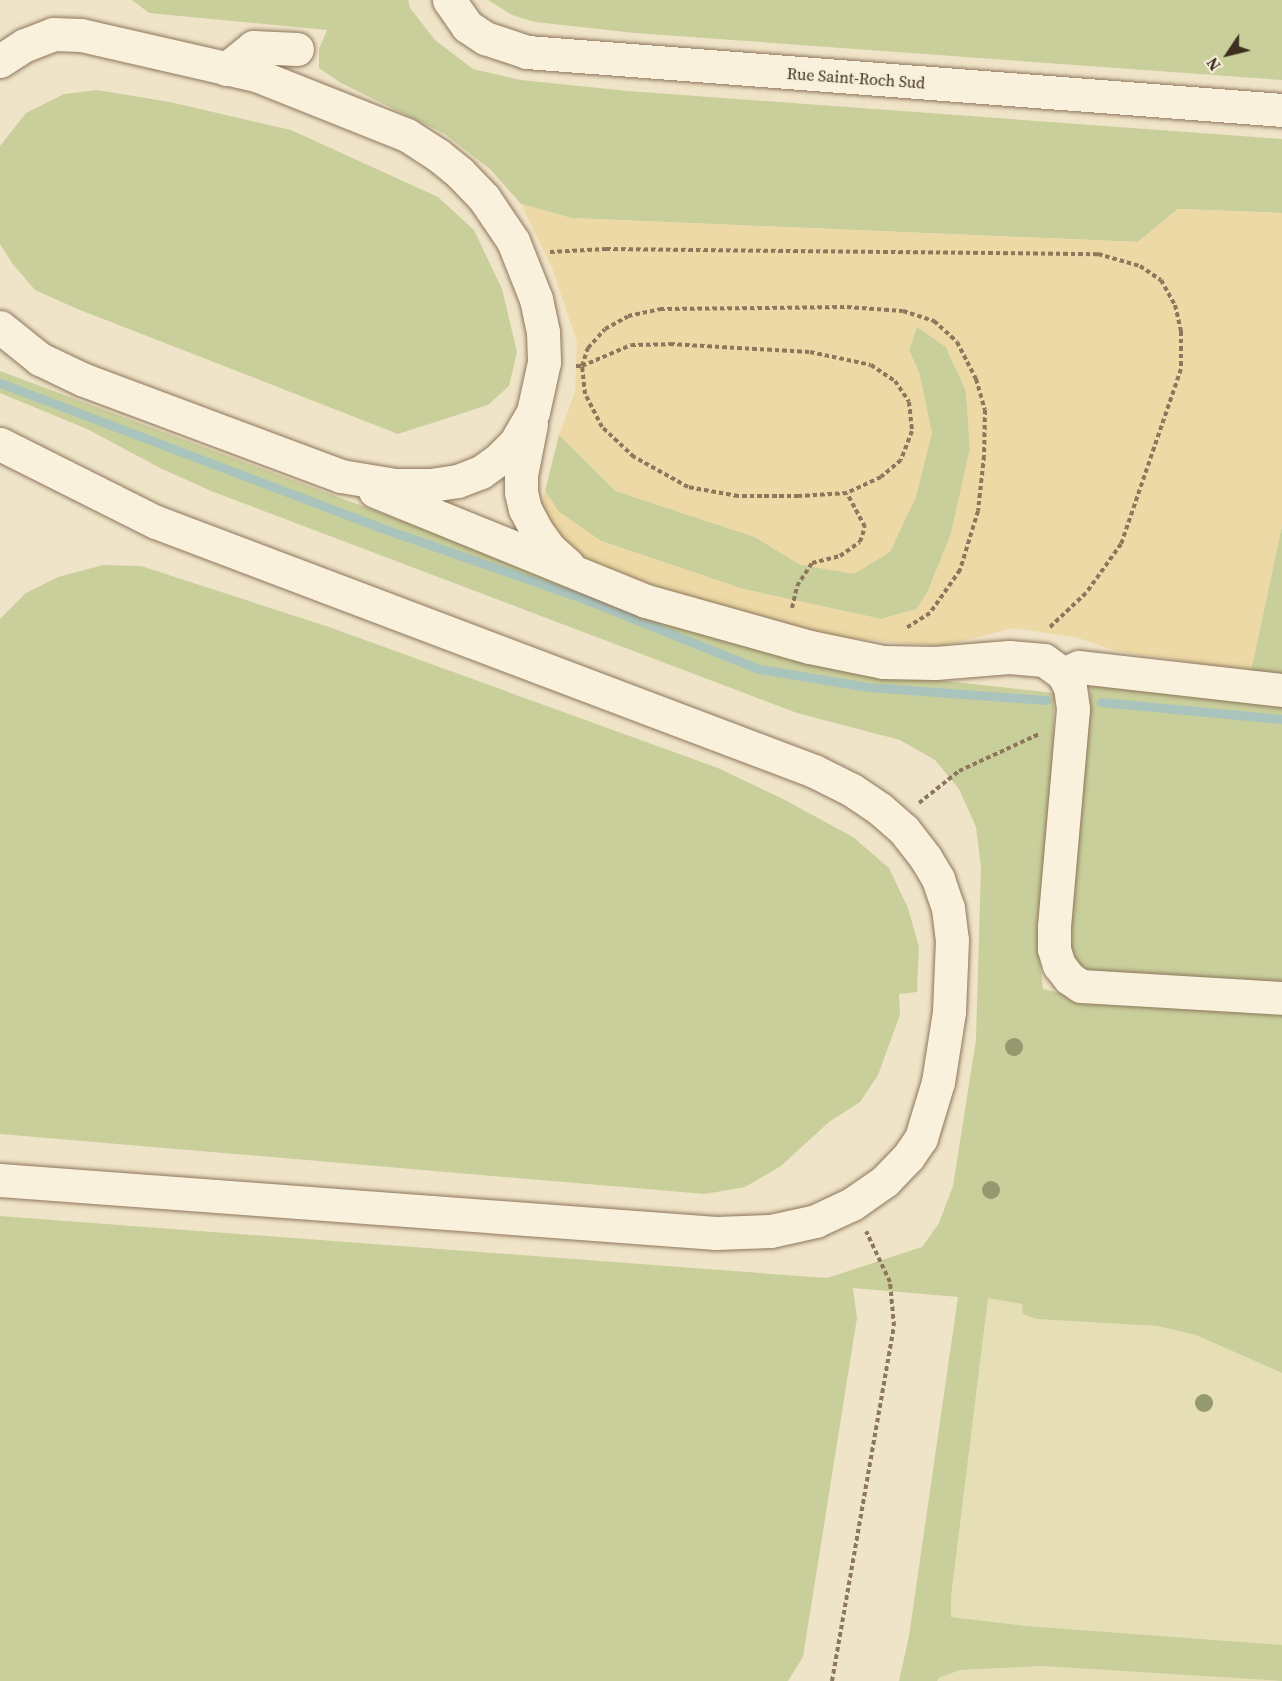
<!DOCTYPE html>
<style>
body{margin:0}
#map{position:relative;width:1282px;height:1681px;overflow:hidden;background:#f0e4c8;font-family:"Source Serif 4",serif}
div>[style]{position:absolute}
.farmland>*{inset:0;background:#e6deb5}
.green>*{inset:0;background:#c9cf9b}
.sand>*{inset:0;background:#ecd9a5}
.stream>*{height:9px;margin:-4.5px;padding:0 4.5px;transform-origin:4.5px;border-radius:4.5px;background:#a9c4bc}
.path>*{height:4px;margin-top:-2px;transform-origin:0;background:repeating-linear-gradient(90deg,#8d765c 0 4.5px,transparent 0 7.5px)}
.roads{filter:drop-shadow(0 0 2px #8d765c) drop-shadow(0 0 2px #8d765c)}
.minor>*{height:33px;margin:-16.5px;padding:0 16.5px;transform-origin:16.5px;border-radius:16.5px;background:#faf1dc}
.trees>*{width:18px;height:18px;margin:-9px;border-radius:50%;background:#96986f}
span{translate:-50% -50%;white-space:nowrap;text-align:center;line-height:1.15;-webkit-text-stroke:4.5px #f7eed8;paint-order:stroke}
.street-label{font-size:16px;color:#3d2e20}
.north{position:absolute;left:1198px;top:24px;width:60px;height:60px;-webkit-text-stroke:4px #f7eed8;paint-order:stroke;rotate:235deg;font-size:16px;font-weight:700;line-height:24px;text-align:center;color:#3d2e20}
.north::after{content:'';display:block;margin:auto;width:21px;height:27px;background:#3d2e20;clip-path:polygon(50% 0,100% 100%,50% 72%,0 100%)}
</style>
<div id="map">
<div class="farmland">
<i style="clip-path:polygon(988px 1298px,1022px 1304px,1037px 1319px,1157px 1326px,1196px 1335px,1282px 1373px,1282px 1645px,1026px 1626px,951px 1617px,951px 1597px)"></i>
<i style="clip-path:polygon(1043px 1666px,1282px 1681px,937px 1681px,938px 1678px,960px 1670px)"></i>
</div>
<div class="green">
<i style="clip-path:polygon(132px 0,408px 0,410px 8px,435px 40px,473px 69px,521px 80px,628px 91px,1282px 139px,1282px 213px,1178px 209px,1138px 242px,571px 218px,521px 204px,491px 170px,445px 134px,341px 83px,319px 68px,319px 49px,327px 30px,149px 13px)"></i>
<i style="clip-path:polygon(488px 0,1282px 0,1282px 80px,635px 33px,535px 22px,512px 15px)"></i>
<i style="clip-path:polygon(97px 90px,170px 102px,291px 130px,438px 197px,474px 230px,502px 289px,517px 352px,509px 386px,488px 405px,398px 434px,75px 308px,35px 290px,12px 263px,0 244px,0 146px,26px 113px,64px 94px)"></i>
<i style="clip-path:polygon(917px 326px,946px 347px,966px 391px,970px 449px,951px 534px,928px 591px,917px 609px,881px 619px,743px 589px,601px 541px,559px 512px,545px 491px,559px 435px,616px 491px,755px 537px,801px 565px,920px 375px,909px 350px)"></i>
<i style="clip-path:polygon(0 371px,727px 642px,875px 673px,1054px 693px,1053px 849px,1039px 951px,1043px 989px,1081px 998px,1282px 1006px,1282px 1373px,1196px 1335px,1157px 1326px,1037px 1319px,1023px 1314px,1022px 1304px,988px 1298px,951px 1597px,951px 1617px,1026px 1626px,1282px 1645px,1282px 1681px,1043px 1666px,960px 1670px,939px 1678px,937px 1681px,899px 1681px,909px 1636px,958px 1297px,853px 1288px,857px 1318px,803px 1657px,788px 1681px,0 1681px,0 1216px,827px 1278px,922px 1247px,939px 1223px,953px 1186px,976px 1040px,981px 868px,976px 827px,959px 789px,935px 760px,900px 740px,797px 713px,211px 491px,160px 468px,87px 429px,0 393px)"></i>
<i style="clip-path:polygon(1282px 525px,1282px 674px,1251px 671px)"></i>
<i style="clip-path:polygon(103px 565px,141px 566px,329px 627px,718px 768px,783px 799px,853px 837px,889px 868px,908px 908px,919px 947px,917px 992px,899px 994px,900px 1015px,878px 1075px,860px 1102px,829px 1122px,781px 1166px,745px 1187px,705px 1194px,0 1134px,0 619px,26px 593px,58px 577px)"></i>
<i style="clip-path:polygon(1091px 685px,1282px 701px,1282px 987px,1099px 976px,1074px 964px,1062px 939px)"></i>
</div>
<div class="sand">
<i style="clip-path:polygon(521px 204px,571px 218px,1138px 242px,1178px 209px,1282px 213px,1282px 525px,1251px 671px,1117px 651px,1075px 637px,1014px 628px,943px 646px,843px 638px,623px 583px,579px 557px,550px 528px,541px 508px,545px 491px,559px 512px,601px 541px,743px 589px,881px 619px,917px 609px,928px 591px,951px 534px,970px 449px,966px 391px,946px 347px,917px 327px,909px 350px,920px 375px,932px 433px,916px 497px,890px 552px,854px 574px,801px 565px,755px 537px,616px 491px,559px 435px,575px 392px,577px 342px,552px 268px)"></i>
</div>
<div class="stream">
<i style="left:0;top:383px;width:402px;rotate:20.8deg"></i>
<i style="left:376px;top:526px;width:218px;rotate:19.3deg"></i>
<i style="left:582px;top:598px;width:191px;rotate:21.9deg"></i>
<i style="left:759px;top:669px;width:110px;rotate:9.4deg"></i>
<i style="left:868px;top:687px;width:179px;rotate:4.2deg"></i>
<i style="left:1101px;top:702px;width:182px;rotate:5.4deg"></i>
</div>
<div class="path">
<i style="left:550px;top:252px;width:56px;rotate:-3.1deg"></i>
<i style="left:606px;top:249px;width:492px;rotate:0.6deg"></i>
<i style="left:1098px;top:254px;width:44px;rotate:15.9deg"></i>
<i style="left:1140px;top:266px;width:25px;rotate:34deg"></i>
<i style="left:1161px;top:280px;width:29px;rotate:61deg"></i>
<i style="left:1175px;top:305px;width:27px;rotate:77deg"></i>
<i style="left:1181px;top:331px;width:38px;rotate:90deg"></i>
<i style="left:1181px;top:369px;width:185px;rotate:108.9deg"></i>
<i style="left:1121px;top:544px;width:60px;rotate:125.5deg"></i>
<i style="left:1086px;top:593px;width:51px;rotate:136.6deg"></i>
<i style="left:576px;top:366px;width:6px"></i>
<i style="left:582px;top:366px;width:53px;rotate:-23.2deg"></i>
<i style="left:631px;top:345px;width:39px;rotate:-1deg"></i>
<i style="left:670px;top:344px;width:140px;rotate:3.3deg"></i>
<i style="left:810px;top:352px;width:62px;rotate:12deg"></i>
<i style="left:871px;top:365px;width:29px;rotate:34deg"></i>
<i style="left:895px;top:381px;width:25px;rotate:56deg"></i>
<i style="left:909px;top:402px;width:29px;rotate:84deg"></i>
<i style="left:912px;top:431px;width:31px;rotate:111deg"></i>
<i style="left:901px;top:460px;width:26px;rotate:140deg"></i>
<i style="left:881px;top:477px;width:38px;rotate:155deg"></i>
<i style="left:847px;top:493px;width:48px;rotate:176.4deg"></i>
<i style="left:799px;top:496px;width:61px;rotate:180deg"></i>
<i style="left:738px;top:496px;width:51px;rotate:-169.8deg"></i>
<i style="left:688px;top:487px;width:62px;rotate:-150.9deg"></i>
<i style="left:634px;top:457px;width:44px;rotate:-136.8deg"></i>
<i style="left:602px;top:427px;width:37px;rotate:-117deg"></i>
<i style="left:585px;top:394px;width:28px;rotate:-96deg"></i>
<i style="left:582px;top:366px;width:19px;rotate:-72deg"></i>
<i style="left:588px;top:348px;width:25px;rotate:-48deg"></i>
<i style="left:605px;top:329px;width:26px;rotate:-29deg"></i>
<i style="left:628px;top:316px;width:33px;rotate:-12deg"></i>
<i style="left:660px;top:309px;width:187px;rotate:-0.6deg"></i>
<i style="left:847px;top:307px;width:56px;rotate:4.1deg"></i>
<i style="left:903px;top:311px;width:33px;rotate:18deg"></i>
<i style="left:934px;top:321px;width:31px;rotate:42deg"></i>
<i style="left:957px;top:342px;width:42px;rotate:62.8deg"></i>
<i style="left:976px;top:379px;width:32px;rotate:74deg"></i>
<i style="left:985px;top:410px;width:46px;rotate:91.2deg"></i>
<i style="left:984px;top:456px;width:55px;rotate:96.2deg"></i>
<i style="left:978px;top:511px;width:62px;rotate:107deg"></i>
<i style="left:960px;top:570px;width:52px;rotate:124.9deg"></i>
<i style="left:930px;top:613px;width:28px;rotate:148deg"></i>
<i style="left:792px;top:608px;width:23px;rotate:-77deg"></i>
<i style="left:797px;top:586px;width:27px;rotate:-57deg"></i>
<i style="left:812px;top:563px;width:29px;rotate:-14deg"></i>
<i style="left:840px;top:556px;width:24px;rotate:-35deg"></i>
<i style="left:860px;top:542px;width:16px;rotate:-72deg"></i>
<i style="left:865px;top:527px;width:38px;rotate:-118deg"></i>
<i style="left:919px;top:803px;width:51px;rotate:-38.7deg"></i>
<i style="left:959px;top:771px;width:88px;rotate:-24.8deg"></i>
<i style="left:832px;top:1681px;width:360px;rotate:-80.1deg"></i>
<i style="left:894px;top:1326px;width:44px;rotate:-95.2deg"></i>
<i style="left:890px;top:1282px;width:56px;rotate:-115.2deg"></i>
</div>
<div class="roads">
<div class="minor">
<i style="left:449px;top:0;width:32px;rotate:55deg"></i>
<i style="left:467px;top:26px;width:22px;rotate:34deg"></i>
<i style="left:485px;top:38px;width:44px;rotate:18.4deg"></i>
<i style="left:527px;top:52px;width:757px;rotate:4.39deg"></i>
<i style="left:0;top:61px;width:30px;rotate:-33deg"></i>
<i style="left:25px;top:45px;width:30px;rotate:-21deg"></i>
<i style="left:53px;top:34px;width:28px;rotate:2deg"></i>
<i style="left:81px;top:35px;width:180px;rotate:12.9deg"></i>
<i style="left:256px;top:75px;width:162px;rotate:21.7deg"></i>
<i style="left:407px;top:135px;width:37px;rotate:33deg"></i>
<i style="left:438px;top:155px;width:28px;rotate:39deg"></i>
<i style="left:460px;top:173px;width:35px;rotate:46deg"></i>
<i style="left:484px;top:198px;width:52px;rotate:56deg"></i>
<i style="left:513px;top:241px;width:62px;rotate:68.4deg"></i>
<i style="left:536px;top:299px;width:34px;rotate:78deg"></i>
<i style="left:543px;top:332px;width:30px;rotate:88deg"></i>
<i style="left:544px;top:362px;width:51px;rotate:102.4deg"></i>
<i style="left:533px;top:412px;width:34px;rotate:120deg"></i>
<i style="left:516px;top:442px;width:24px;rotate:135deg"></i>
<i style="left:499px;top:459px;width:22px;rotate:144deg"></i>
<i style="left:481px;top:472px;width:26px;rotate:159deg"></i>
<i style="left:457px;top:481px;width:25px;rotate:171deg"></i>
<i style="left:432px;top:485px;width:37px;rotate:180deg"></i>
<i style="left:395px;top:485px;width:55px;rotate:-170.5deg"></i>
<i style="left:341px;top:476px;width:274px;rotate:-159.5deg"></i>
<i style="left:84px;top:380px;width:49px;rotate:-154.5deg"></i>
<i style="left:40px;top:359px;width:51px;rotate:-141.3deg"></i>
<i style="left:226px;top:69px;width:35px;rotate:-39deg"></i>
<i style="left:253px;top:47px;width:44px;rotate:2.6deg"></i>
<i style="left:531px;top:424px;width:52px;rotate:101.1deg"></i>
<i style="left:521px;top:475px;width:17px;rotate:90deg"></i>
<i style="left:521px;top:492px;width:17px;rotate:77deg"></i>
<i style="left:525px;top:509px;width:24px;rotate:62deg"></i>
<i style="left:536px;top:530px;width:24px;rotate:54deg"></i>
<i style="left:550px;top:549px;width:24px;rotate:42deg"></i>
<i style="left:0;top:444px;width:174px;rotate:26.6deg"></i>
<i style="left:156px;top:522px;width:704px;rotate:20.73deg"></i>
<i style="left:814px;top:771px;width:42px;rotate:26.6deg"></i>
<i style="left:852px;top:790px;width:34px;rotate:34deg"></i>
<i style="left:880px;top:809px;width:32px;rotate:41deg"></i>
<i style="left:904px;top:830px;width:34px;rotate:52deg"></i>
<i style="left:925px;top:857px;width:26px;rotate:59deg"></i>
<i style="left:938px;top:879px;width:31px;rotate:71deg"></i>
<i style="left:948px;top:908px;width:32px;rotate:83deg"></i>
<i style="left:952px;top:940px;width:72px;rotate:92.4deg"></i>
<i style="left:949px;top:1012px;width:71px;rotate:98.9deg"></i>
<i style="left:938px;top:1082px;width:59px;rotate:106.9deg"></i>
<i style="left:921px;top:1138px;width:23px;rotate:124deg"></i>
<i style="left:908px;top:1157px;width:33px;rotate:134deg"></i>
<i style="left:885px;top:1181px;width:40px;rotate:145.1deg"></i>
<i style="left:852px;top:1204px;width:40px;rotate:155deg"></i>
<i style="left:816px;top:1221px;width:47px;rotate:167.7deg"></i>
<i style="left:770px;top:1231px;width:54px;rotate:177.9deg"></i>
<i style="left:716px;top:1233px;width:718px;rotate:-175.77deg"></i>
<i style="left:375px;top:491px;width:292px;rotate:22.1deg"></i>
<i style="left:646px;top:601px;width:170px;rotate:15.7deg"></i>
<i style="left:810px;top:647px;width:75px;rotate:11.6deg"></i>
<i style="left:883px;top:662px;width:52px;rotate:1.1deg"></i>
<i style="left:935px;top:663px;width:74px;rotate:-4.6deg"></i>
<i style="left:1009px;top:657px;width:35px;rotate:5deg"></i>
<i style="left:1044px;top:660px;width:24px;rotate:36deg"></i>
<i style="left:1063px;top:674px;width:15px;rotate:62deg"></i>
<i style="left:1070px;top:687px;width:22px;rotate:82deg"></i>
<i style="left:1073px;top:709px;width:218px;rotate:95deg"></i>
<i style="left:1054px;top:926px;width:23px;rotate:90deg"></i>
<i style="left:1054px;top:949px;width:17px;rotate:73deg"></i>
<i style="left:1059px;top:965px;width:16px;rotate:52deg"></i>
<i style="left:1069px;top:978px;width:14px;rotate:34deg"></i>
<i style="left:1081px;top:986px;width:201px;rotate:3.4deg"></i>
<i style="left:1063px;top:674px;width:17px;rotate:-24deg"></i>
<i style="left:1079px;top:667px;width:204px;rotate:6.5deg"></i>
</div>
</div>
<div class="trees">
<i style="left:1014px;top:1047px"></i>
<i style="left:991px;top:1190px"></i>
<i style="left:1204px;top:1403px"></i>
</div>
<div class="street-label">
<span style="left:856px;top:78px;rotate:4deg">Rue Saint-Roch Sud</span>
</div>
<div class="north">N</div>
</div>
